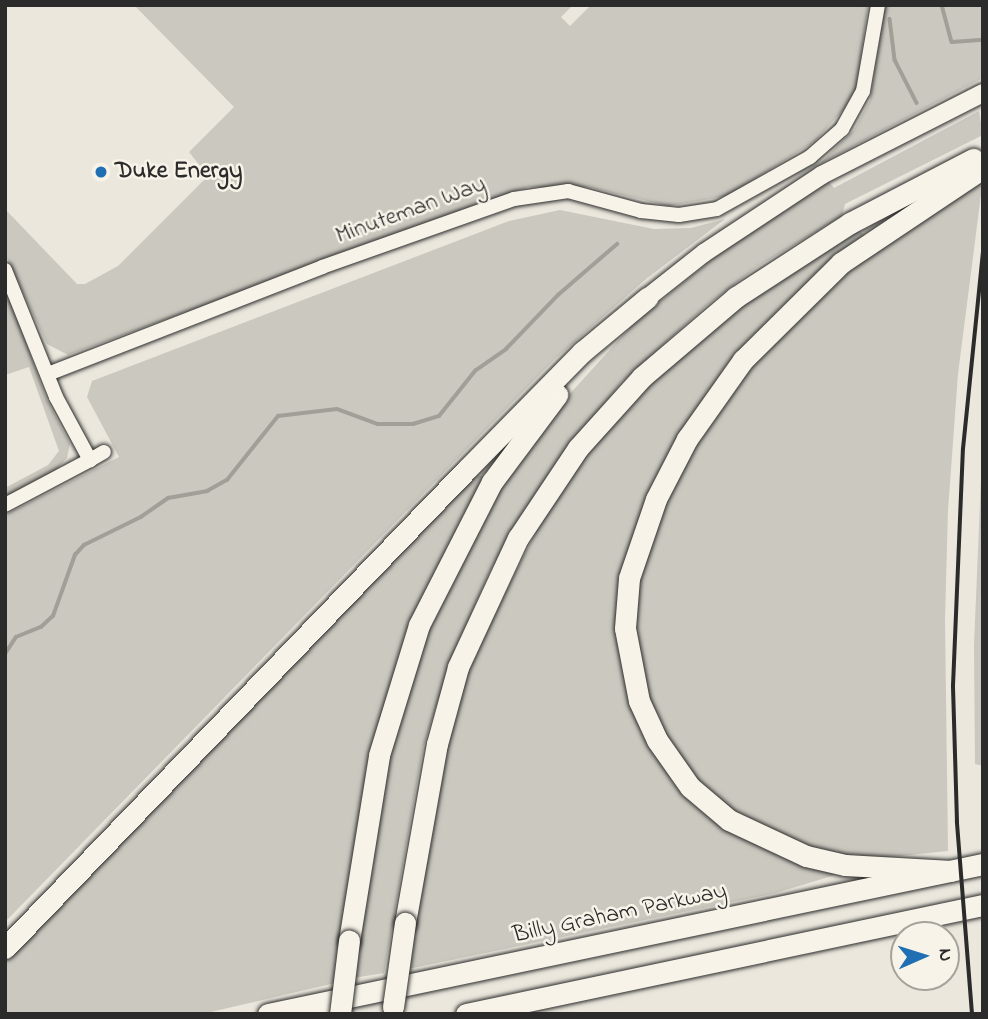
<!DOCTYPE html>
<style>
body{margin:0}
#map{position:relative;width:988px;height:1019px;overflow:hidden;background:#ebe7dd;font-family:"Indie Flower",sans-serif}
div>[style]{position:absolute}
.green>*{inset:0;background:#cbc8bf}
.stream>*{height:3.5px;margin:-1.75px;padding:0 1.75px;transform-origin:1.75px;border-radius:1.75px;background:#a29f98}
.roads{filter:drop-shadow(0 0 2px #2b2b2b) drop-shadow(0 0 2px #2b2b2b)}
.minor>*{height:14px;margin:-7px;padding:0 7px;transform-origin:7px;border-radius:7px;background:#f7f3e8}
.major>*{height:18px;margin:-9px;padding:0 9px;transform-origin:9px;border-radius:9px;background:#f7f3e8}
.highway>*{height:21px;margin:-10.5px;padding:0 10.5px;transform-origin:10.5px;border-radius:10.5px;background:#f7f3e8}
.rail>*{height:3.5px;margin:-1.75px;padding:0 1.75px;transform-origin:1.75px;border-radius:1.75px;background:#2b2b2b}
.bridges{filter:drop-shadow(0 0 2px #2b2b2b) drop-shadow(0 0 2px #2b2b2b)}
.highway-bridge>*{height:21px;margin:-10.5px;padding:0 10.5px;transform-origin:10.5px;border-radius:10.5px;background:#f7f3e8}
.dots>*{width:19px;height:19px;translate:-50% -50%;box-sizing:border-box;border:4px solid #f7f3e8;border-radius:50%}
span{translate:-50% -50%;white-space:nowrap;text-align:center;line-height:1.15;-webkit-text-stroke:5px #f7f3e8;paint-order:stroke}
.poi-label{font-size:24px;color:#2b2b2b;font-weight:700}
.left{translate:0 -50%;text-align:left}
.street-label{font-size:24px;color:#2b2b2b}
.frame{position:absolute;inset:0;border:7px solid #2b2b2b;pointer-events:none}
.north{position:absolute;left:890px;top:921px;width:70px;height:70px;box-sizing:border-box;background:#f7f3e8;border:2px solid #a5a39c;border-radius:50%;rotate:87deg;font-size:19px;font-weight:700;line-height:28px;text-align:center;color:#2b2b2b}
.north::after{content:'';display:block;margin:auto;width:24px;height:32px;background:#1f6fb2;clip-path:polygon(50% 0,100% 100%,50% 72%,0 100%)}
</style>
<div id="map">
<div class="green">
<i style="clip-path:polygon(134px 5px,573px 5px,561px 17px,570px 26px,591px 5px,868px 5px,857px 86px,845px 108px,814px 142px,727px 196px,669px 206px,588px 187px,528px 187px,68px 355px,47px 344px,5px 254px,5px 209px,77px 284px,85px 284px,118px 266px,208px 176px,189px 152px,234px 107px)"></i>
<i style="clip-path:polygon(885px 5px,983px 5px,983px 78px,819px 164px,854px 130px,870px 100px)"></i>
<i style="clip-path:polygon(979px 111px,983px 135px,845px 204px,842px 216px,757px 267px,707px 305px,622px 382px,554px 466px,490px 571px,452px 657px,423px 748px,384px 973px,353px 978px,376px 808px,413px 664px,467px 541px,537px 430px,635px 322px,743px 234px,829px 182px,834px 188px)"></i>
<i style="clip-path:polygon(983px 179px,958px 374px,948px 510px,945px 619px,948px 851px,881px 858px,826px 854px,723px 806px,686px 769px,652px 713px,634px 629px,641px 562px,675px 477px,733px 385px,848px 266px)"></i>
<i style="clip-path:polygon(560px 210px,654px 229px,691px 228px,725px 219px,646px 279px,555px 359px,5px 922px,5px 515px,119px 457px,87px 397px,92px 381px,509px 221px)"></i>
<i style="clip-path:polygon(857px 228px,865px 236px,682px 434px,619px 634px,679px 784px,833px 870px,835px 875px,776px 893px,408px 969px,435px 783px,468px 667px,543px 518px,573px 472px,648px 384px,731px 310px)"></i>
<i style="clip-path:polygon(5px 285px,46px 398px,70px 444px,67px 458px,52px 474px,5px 497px,5px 488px,48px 465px,59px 451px,29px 367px,5px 375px)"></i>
<i style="clip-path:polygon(983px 431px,983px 766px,975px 764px,974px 645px)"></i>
<i style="clip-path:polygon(477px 475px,484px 477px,431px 580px,335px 983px,202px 1014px,5px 1014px,5px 959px)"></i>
</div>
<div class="stream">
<i style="left:942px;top:5px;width:38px;rotate:75deg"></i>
<i style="left:952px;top:42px;width:31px;rotate:-4deg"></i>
<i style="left:890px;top:19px;width:41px;rotate:83deg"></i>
<i style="left:895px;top:60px;width:48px;rotate:62.9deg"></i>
<i style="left:5px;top:654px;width:20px;rotate:-57deg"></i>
<i style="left:16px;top:637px;width:27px;rotate:-22deg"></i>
<i style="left:41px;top:627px;width:16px;rotate:-43deg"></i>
<i style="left:53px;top:616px;width:65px;rotate:-70.2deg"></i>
<i style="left:75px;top:555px;width:13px;rotate:-48deg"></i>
<i style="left:84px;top:545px;width:64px;rotate:-26.2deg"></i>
<i style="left:141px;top:517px;width:33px;rotate:-35deg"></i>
<i style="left:168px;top:498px;width:40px;rotate:-10deg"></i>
<i style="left:207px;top:491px;width:23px;rotate:-29deg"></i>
<i style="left:227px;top:480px;width:82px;rotate:-51.4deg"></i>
<i style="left:278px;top:416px;width:59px;rotate:-6.8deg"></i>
<i style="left:337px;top:409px;width:44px;rotate:20.1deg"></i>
<i style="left:378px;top:424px;width:35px"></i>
<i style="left:413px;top:424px;width:27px;rotate:-17deg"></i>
<i style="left:439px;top:416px;width:58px;rotate:-51.3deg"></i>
<i style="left:475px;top:371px;width:38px;rotate:-35deg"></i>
<i style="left:506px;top:349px;width:75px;rotate:-46.1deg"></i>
<i style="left:558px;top:295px;width:78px;rotate:-40.8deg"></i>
</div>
<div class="roads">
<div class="minor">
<i style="left:5px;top:270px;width:137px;rotate:68.1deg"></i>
<i style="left:56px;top:397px;width:72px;rotate:61.6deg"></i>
<i style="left:90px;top:460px;width:96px;rotate:152.1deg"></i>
<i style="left:48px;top:374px;width:294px;rotate:-21.3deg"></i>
<i style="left:322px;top:267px;width:204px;rotate:-19.5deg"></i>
<i style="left:514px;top:199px;width:55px;rotate:-8.4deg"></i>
<i style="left:568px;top:191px;width:76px;rotate:15.3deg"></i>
<i style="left:641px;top:211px;width:38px;rotate:6deg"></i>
<i style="left:679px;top:215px;width:38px;rotate:-9deg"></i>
<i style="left:717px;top:209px;width:107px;rotate:-29.2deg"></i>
<i style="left:810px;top:157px;width:43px;rotate:-41.2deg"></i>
<i style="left:842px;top:129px;width:43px;rotate:-61.1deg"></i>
<i style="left:863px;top:91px;width:87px;rotate:-80.1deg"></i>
<i style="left:90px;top:460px;width:16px;rotate:-30deg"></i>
</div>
<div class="major">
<i style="left:647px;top:298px;width:73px;rotate:-38.3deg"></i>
<i style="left:704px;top:253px;width:141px;rotate:-33.5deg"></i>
<i style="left:822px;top:175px;width:181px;rotate:-27deg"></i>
</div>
<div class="highway">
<i style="left:951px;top:871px;width:106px;rotate:-176.8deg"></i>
<i style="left:845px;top:865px;width:40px;rotate:-167deg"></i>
<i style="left:806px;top:856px;width:85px;rotate:-154.9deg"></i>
<i style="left:729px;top:820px;width:51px;rotate:-139.8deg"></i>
<i style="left:690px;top:787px;width:57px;rotate:-125.1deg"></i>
<i style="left:657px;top:740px;width:43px;rotate:-114.8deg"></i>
<i style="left:639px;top:701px;width:74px;rotate:-100.9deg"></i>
<i style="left:625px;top:628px;width:50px;rotate:-85.4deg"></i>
<i style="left:629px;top:578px;width:83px;rotate:-71.1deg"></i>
<i style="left:656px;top:499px;width:68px;rotate:-62.7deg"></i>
<i style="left:687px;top:439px;width:97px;rotate:-54.7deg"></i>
<i style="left:743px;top:360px;width:138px;rotate:-44.7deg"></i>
<i style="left:841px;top:263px;width:171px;rotate:-33.8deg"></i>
<i style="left:405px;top:923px;width:182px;rotate:-79.9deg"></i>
<i style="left:437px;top:744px;width:80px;rotate:-74.7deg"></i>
<i style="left:458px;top:667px;width:142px;rotate:-65.1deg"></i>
<i style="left:518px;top:538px;width:108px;rotate:-56.3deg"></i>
<i style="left:578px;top:448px;width:96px;rotate:-48deg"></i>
<i style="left:642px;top:377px;width:123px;rotate:-40.4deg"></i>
<i style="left:736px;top:297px;width:136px;rotate:-33deg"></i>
<i style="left:850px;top:223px;width:139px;rotate:-27.5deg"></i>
<i style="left:349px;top:941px;width:188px;rotate:-80.8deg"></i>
<i style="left:379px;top:755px;width:136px;rotate:-72.9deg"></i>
<i style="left:419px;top:625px;width:161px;rotate:-63deg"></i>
<i style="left:492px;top:482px;width:109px;rotate:-53.2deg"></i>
<i style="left:5px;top:948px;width:667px;rotate:-46.03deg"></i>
<i style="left:468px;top:468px;width:163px;rotate:-45.5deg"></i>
<i style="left:582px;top:352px;width:85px;rotate:-39.7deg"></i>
<i style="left:268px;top:1014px;width:731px;rotate:-11.85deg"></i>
<i style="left:466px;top:1014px;width:528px;rotate:-11.91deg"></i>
</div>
</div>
<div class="rail">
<i style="left:972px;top:1014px;width:193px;rotate:-94.5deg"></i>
<i style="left:957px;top:822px;width:136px;rotate:-91.7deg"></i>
<i style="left:953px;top:686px;width:237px;rotate:-87.6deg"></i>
<i style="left:963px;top:449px;width:199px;rotate:-84.2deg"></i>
</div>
<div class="bridges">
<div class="highway-bridge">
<i style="left:393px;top:1007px;width:85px;rotate:-81.9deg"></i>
<i style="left:340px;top:1014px;width:74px;rotate:-83deg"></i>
</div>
</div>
<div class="dots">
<i style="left:101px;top:172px;background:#1f6fb2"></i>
</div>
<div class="poi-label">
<span class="left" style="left:115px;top:172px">Duke Energy</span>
</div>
<div class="street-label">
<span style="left:411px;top:211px;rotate:-20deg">Minuteman Way</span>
<span style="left:620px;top:914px;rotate:-12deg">Billy Graham Parkway</span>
</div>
<div class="frame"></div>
<div class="north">N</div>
</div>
